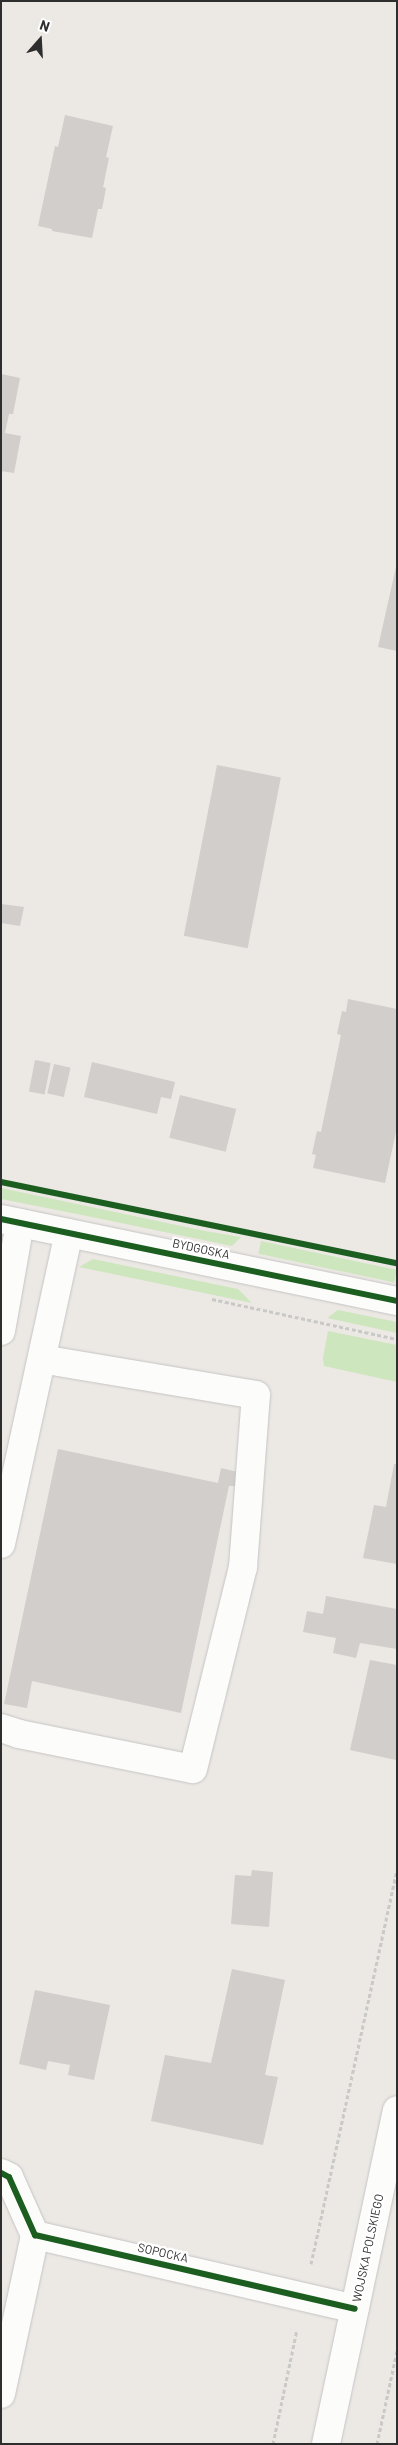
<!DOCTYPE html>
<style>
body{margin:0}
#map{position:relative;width:398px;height:2445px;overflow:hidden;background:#ece8e4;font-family:Barlow,sans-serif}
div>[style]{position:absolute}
.green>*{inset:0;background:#cee6be;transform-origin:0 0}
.building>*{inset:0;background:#d1cecb;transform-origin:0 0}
.path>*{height:3px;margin-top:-1.5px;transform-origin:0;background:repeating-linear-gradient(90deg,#c9c9c8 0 4px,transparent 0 6.5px)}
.roads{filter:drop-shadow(0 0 1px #c5c4c5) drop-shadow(0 0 1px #c5c4c5)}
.minor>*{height:28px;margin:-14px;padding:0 14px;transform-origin:14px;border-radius:14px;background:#fcfcfb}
.cycleway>*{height:6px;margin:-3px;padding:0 3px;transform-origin:3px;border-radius:3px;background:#1b5e20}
span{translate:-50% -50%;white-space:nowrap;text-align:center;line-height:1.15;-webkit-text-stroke:5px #fff;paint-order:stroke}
.street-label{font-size:12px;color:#2e2e2e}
.frame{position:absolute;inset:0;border:2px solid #2e2e2e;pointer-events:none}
.north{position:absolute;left:15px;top:15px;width:50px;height:50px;-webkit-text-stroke:4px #fff;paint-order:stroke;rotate:19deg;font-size:14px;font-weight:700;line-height:20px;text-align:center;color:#2e2e2e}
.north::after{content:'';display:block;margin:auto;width:18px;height:22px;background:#2e2e2e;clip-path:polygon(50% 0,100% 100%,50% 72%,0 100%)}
</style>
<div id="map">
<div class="green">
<i style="clip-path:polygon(1px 1188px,205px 1231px,241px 1237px,232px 1246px,82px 1215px,1px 1199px)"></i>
<i style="left:261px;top:1241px;width:139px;height:13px;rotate:12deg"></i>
<i style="clip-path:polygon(93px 1259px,238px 1289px,252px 1303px,79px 1267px)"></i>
<i style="clip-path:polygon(338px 1310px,397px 1322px,397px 1333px,327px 1318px)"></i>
<i style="clip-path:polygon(328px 1331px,397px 1345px,397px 1382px,324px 1366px,323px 1358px)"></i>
</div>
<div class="building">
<i style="clip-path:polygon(65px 115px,113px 126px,106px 157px,109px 158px,103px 187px,106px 188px,102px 209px,98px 209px,92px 238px,52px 231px,52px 229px,38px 226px,55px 146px,58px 147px)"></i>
<i style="clip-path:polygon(1px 374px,20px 378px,13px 414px,9px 414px,5px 433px,21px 436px,14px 473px,1px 471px)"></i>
<i style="clip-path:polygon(396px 567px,397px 567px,397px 651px,378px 647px)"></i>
<i style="left:217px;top:765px;width:65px;height:174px;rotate:11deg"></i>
<i style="clip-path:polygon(1px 904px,24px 907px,20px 926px,1px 923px)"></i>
<i style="clip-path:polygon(348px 999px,397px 1009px,397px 1127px,385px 1183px,313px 1168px,316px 1155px,312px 1154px,317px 1131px,321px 1132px,341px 1035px,337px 1034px,342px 1011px,346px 1012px)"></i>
<i style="left:35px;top:1060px;width:16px;height:32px;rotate:11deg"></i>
<i style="clip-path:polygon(92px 1062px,175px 1082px,171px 1099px,161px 1097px,157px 1114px,84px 1097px)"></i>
<i style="left:54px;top:1064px;width:17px;height:30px;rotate:13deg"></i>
<i style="left:180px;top:1095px;width:58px;height:44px;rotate:14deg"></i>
<i style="clip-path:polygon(58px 1449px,218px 1483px,221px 1468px,242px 1473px,239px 1486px,229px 1486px,181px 1713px,32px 1681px,27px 1708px,4px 1704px)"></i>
<i style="clip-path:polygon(394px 1464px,397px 1464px,397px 1564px,363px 1558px,374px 1505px,386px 1507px)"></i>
<i style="clip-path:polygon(326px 1596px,397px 1609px,397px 1649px,360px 1643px,356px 1658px,333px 1653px,336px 1638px,303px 1632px,307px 1611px,323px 1614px)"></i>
<i style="clip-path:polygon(370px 1660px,397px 1665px,396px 1760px,350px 1750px)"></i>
<i style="clip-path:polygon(252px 1870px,273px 1872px,269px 1927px,231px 1924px,235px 1875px,251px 1876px)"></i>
<i style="clip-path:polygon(232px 1969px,285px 1980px,265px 2075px,278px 2077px,263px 2145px,151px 2121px,165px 2055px,211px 2063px)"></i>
<i style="clip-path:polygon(35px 1990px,110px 2005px,94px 2080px,68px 2075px,70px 2065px,48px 2061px,46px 2070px,19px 2064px)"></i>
</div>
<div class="path">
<i style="left:212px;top:1299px;width:189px;rotate:12.2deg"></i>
<i style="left:311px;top:2264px;width:404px;rotate:-77.7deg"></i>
<i style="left:273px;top:2444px;width:117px;rotate:-78.2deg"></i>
<i style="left:377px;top:2444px;width:95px;rotate:-77.9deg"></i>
</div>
<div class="roads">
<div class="minor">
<i style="left:1px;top:1219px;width:404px;rotate:11.7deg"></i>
<i style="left:1px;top:1331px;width:110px;rotate:-80deg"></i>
<i style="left:1px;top:1544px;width:318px;rotate:-77.7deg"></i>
<i style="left:1px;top:1728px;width:19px;rotate:18deg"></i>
<i style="left:19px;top:1734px;width:177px;rotate:11.4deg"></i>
<i style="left:193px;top:1769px;width:208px;rotate:-76.1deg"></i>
<i style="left:243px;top:1567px;width:172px;rotate:-85.7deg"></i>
<i style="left:256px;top:1395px;width:217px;rotate:-170.5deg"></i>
<i style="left:1px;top:2173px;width:9px;rotate:27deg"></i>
<i style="left:9px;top:2177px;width:64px;rotate:65.9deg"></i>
<i style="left:35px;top:2235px;width:328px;rotate:13deg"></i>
<i style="left:1px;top:2394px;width:163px;rotate:-77.9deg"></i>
<i style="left:326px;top:2444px;width:341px;rotate:-78deg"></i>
</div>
</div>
<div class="cycleway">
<i style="left:1px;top:1182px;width:404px;rotate:11.6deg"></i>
<i style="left:1px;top:1219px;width:404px;rotate:11.7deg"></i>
<i style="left:1px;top:2173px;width:9px;rotate:27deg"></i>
<i style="left:9px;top:2177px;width:64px;rotate:65.9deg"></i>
<i style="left:35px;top:2235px;width:328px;rotate:13deg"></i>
</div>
<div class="street-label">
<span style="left:201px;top:1249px;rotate:12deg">BYDGOSKA</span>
<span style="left:368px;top:2248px;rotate:-78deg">WOJSKA POLSKIEGO</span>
<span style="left:163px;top:2253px;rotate:13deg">SOPOCKA</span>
</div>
<div class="frame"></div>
<div class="north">N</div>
</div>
